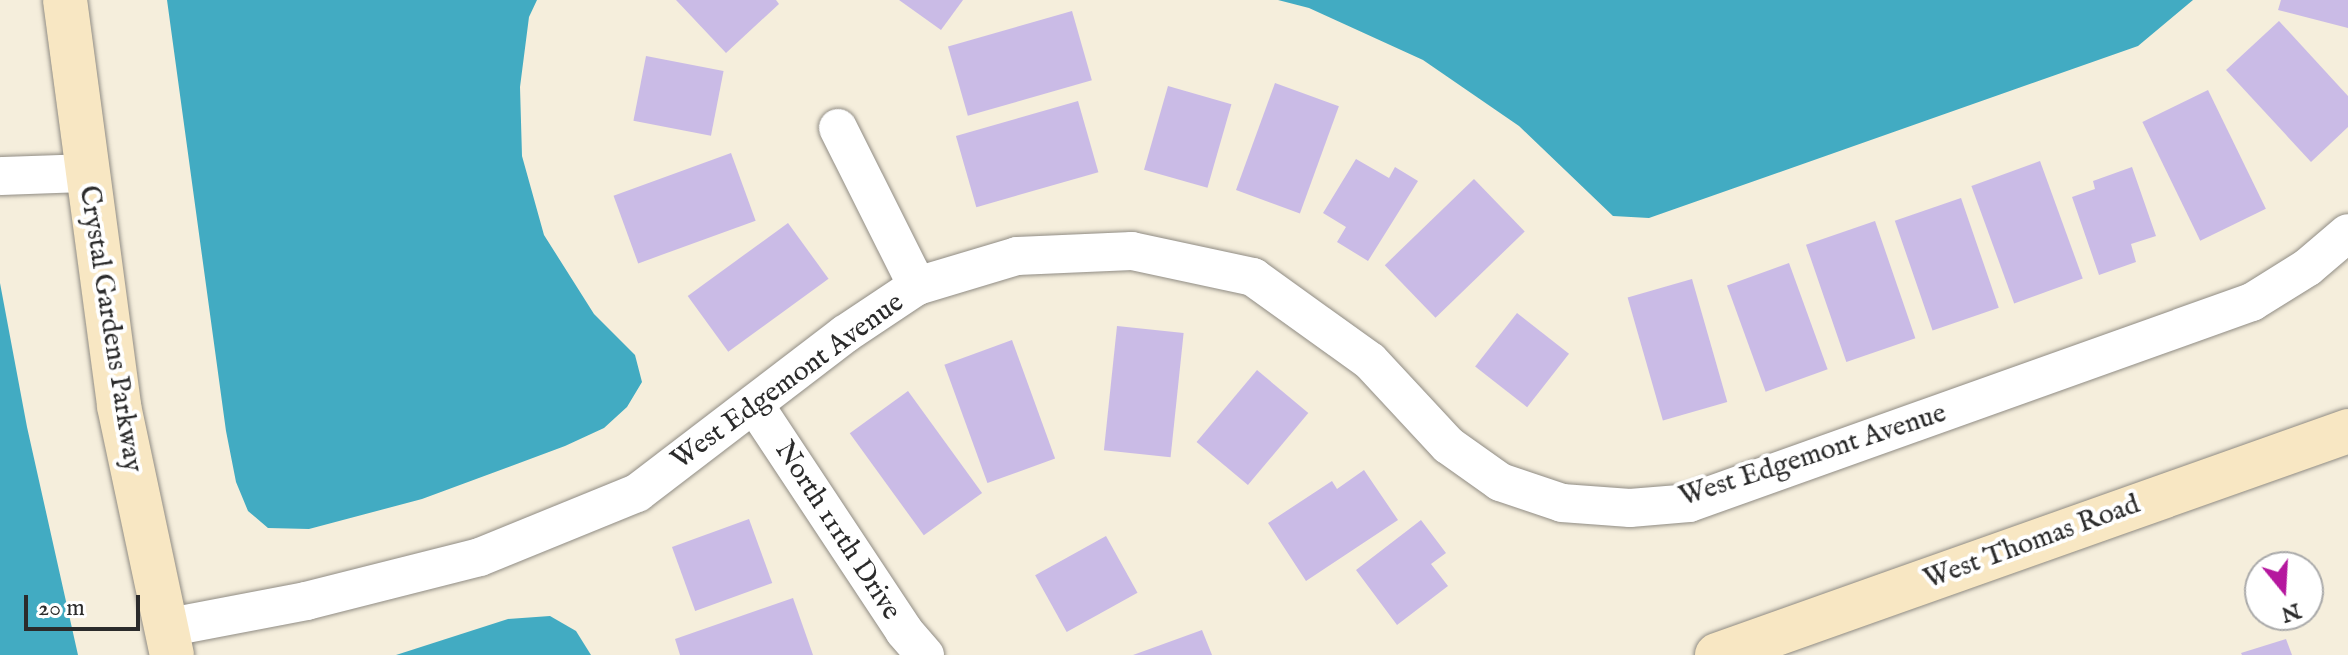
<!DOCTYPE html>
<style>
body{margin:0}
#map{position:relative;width:2348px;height:655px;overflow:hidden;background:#f5eedc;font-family:"IM FELL English",serif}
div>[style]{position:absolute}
.water>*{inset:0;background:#42abc2}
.building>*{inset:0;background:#cabbe6;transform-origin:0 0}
.roads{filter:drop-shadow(0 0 2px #908c84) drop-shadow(0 0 2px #908c84)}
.street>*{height:38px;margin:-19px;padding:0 19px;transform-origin:19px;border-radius:19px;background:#fff}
.secondary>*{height:44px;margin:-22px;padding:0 22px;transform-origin:22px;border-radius:22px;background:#f8e7c3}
span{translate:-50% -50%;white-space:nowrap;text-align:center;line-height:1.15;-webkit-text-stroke:8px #fff;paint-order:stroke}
.street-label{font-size:28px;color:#2b2b2b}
.north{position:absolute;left:2244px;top:551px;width:80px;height:80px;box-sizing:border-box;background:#fff;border:2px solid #aaa;border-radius:50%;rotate:162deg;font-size:22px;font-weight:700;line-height:32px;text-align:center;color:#2b2b2b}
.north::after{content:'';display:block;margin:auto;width:28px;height:36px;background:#b5179e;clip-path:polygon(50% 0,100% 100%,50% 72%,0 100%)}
.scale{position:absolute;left:24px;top:595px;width:116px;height:36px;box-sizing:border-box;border:4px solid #2b2b2b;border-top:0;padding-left:10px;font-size:24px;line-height:28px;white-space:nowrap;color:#2b2b2b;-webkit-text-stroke:6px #fff;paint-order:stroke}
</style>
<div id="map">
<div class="water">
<i style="clip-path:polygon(167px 0,537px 0,529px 17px,520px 87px,522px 156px,544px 235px,594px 314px,635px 355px,642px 382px,627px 407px,604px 428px,565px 446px,422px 499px,309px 529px,268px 528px,248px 511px,236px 482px,226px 431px)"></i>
<i style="clip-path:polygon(1278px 0,2193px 0,2138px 46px,1649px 218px,1613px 216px,1519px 126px,1423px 60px,1309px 8px)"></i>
<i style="clip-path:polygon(0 283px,27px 427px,78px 655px,0 655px)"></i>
<i style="clip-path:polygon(550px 616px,576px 631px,591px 655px,396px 655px,508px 619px)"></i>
</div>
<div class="building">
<i style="clip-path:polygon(676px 0,776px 0,779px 4px,726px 53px)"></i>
<i style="clip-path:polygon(899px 0,963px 0,941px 30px)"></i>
<i style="clip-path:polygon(2281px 0,2348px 0,2348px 28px,2278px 10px)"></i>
<i style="left:1072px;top:11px;width:72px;height:129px;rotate:74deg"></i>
<i style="clip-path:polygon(2279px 21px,2348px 96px,2348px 127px,2311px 162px,2226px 70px)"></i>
<i style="left:646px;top:56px;width:79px;height:66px;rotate:11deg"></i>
<i style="left:1275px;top:83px;width:68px;height:114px;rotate:20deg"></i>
<i style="left:1168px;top:86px;width:66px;height:87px;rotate:16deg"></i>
<i style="left:2208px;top:90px;width:132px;height:73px;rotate:64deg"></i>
<i style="left:1078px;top:101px;width:74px;height:127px;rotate:74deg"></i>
<i style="left:731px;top:153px;width:72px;height:125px;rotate:70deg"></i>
<i style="clip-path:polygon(1356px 159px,1389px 178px,1395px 167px,1418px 181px,1368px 261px,1337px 242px,1346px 227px,1323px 213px)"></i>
<i style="left:2040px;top:161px;width:125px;height:73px;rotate:70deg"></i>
<i style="clip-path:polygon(2132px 167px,2156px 236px,2131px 244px,2136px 262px,2099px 275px,2072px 197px,2095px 189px,2093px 181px)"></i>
<i style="left:1474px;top:179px;width:73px;height:124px;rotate:46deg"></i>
<i style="left:1961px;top:198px;width:116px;height:70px;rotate:71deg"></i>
<i style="left:1875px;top:221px;width:124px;height:73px;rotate:71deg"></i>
<i style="left:788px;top:223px;width:69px;height:124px;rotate:54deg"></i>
<i style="left:1789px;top:263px;width:113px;height:66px;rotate:70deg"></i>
<i style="left:1692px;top:279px;width:128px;height:67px;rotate:74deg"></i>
<i style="left:1517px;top:313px;width:66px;height:68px;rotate:38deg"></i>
<i style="left:1117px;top:326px;width:67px;height:125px;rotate:6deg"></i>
<i style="left:1012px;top:340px;width:126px;height:72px;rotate:70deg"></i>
<i style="left:1257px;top:370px;width:67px;height:94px;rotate:40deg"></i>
<i style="left:908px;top:391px;width:126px;height:72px;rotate:54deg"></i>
<i style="clip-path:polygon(1364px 470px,1398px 520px,1306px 581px,1268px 523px,1332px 481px,1337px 489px)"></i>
<i style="left:749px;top:519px;width:68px;height:82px;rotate:70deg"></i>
<i style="clip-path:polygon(1421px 520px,1446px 553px,1431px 564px,1448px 586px,1397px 625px,1356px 570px)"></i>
<i style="left:1106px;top:536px;width:65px;height:81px;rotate:61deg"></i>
<i style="clip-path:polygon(793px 598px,813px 655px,680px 655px,675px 639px)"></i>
<i style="clip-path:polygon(1202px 630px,1212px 655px,1133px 655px)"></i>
<i style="clip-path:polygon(2286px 639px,2292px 655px,2242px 655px,2241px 653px)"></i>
</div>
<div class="roads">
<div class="street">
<i style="left:838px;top:128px;width:177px;rotate:63.4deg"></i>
<i style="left:0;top:176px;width:85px;rotate:-2deg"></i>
<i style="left:754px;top:404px;width:272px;rotate:56.5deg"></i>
<i style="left:904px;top:631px;width:32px;rotate:49deg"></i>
<i style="left:165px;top:628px;width:144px;rotate:-10.8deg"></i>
<i style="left:306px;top:601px;width:179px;rotate:-14.2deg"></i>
<i style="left:480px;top:557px;width:170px;rotate:-22.2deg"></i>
<i style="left:637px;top:493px;width:262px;rotate:-37.4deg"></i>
<i style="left:845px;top:334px;width:87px;rotate:-33.7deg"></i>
<i style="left:917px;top:286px;width:104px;rotate:-16.7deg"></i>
<i style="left:1017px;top:256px;width:115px;rotate:-2.5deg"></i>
<i style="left:1132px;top:251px;width:124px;rotate:12.1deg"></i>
<i style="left:1253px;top:277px;width:144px;rotate:35.7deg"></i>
<i style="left:1370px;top:361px;width:115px;rotate:47.1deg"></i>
<i style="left:1448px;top:445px;width:64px;rotate:35.4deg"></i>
<i style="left:1500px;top:482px;width:65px;rotate:18.7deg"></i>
<i style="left:1562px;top:503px;width:68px;rotate:4.2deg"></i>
<i style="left:1630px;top:508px;width:59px;rotate:-4.8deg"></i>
<i style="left:1689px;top:503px;width:598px;rotate:-19.65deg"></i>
<i style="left:2252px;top:302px;width:66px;rotate:-32deg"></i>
<i style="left:2308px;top:267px;width:52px;rotate:-40.4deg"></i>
</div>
<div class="secondary">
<i style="left:65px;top:0;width:410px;rotate:82.4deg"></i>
<i style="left:119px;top:406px;width:255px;rotate:78deg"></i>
<i style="left:1717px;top:655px;width:670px;rotate:-19.54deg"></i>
</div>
</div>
<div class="street-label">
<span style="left:110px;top:329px;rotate:81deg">Crystal Gardens Parkway</span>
<span style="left:788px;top:382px;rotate:-36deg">West Edgemont Avenue</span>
<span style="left:1813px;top:456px;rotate:-18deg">West Edgemont Avenue</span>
<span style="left:837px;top:531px;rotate:57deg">North 111th Drive</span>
<span style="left:2032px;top:543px;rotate:-20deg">West Thomas Road</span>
</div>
<div class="north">N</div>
<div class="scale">20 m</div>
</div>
